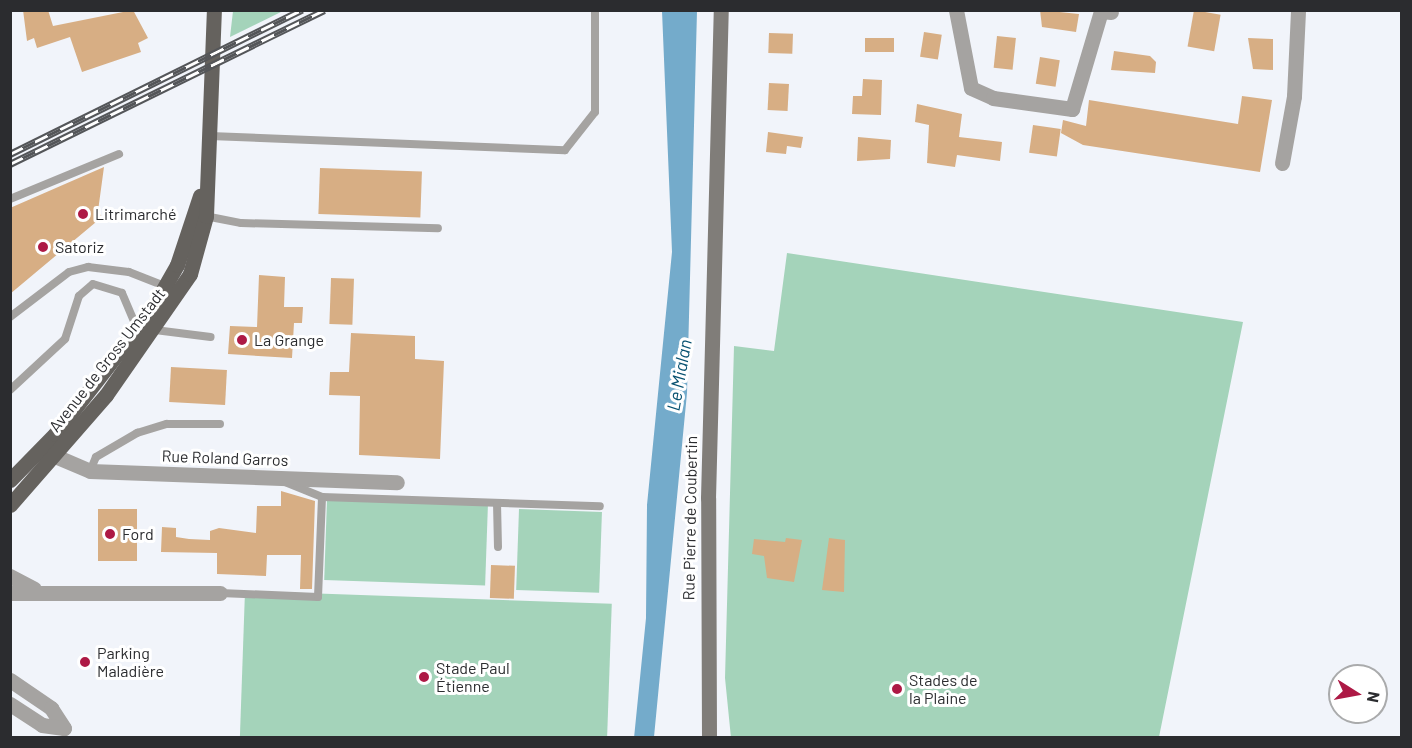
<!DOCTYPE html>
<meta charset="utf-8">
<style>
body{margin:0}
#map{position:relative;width:1412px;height:748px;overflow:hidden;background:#f1f4fa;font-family:Barlow,sans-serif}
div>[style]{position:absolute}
.green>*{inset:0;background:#a4d3ba;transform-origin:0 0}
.water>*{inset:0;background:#74abcb}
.building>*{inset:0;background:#d7ae84;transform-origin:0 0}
.lane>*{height:8px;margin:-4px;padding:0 4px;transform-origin:4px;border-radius:4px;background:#a5a3a1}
.street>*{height:15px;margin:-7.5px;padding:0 7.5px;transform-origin:7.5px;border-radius:7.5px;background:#a5a3a1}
.secondary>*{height:15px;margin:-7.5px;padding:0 7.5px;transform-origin:7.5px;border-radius:7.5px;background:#807d79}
.primary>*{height:15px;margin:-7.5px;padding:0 7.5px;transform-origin:7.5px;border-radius:7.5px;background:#65625e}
.rail>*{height:7px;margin-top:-3.5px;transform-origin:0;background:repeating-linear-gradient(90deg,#fff 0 14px,#545659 0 28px);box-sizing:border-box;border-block:2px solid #545659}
.dots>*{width:16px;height:16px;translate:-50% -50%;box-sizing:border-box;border:3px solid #fff;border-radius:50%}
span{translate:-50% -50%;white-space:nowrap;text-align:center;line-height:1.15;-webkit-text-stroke:6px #fff;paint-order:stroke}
.poi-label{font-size:16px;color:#2b2c2f}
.left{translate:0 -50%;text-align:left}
.street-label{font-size:16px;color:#2b2c2f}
.water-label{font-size:18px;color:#075170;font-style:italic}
.frame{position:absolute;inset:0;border:12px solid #2b2c2f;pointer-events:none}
.north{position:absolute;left:1328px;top:664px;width:60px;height:60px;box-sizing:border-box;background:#fff;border:2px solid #aaabac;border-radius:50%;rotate:101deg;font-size:16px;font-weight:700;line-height:24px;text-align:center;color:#2b2c2f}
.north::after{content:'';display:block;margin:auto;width:21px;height:27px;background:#ad1945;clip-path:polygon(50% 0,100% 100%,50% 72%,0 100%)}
</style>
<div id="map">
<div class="green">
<i style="clip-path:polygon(233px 11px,233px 10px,283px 11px,230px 37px)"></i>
<i style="clip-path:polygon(787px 253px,1243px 322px,1159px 737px,731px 738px,725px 678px,734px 346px,774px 351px)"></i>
<i style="left:327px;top:500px;width:161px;height:80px;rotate:2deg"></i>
<i style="left:519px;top:509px;width:83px;height:81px;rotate:2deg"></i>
<i style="left:245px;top:591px;width:367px;height:147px;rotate:2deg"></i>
</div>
<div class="water">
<i style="clip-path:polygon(662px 11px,697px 11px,687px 393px,654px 737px,634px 738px,646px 618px,647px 505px,672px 252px)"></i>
</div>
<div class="building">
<i style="clip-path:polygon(23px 10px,48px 10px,53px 26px,133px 10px,148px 38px,138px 43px,141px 52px,82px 72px,70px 37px,37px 48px,34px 38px,27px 41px)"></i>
<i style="clip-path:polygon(1040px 10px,1079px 14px,1076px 32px,1042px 27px)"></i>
<i style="left:1194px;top:10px;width:27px;height:37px;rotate:10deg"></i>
<i style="left:924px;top:32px;width:18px;height:25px;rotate:9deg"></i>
<i style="left:769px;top:33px;width:24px;height:20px;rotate:2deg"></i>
<i style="left:997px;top:36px;width:19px;height:32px;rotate:6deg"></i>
<i style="left:865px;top:38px;width:29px;height:14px"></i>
<i style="clip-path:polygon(1248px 38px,1273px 39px,1273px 70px,1253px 69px)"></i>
<i style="clip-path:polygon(1114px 51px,1150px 56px,1156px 62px,1155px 73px,1111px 70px)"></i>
<i style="left:1040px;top:57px;width:20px;height:27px;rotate:9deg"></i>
<i style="clip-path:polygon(863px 79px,882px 80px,881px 115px,852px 114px,853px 96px,862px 96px)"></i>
<i style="left:769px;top:83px;width:20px;height:27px;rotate:3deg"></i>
<i style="clip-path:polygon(1242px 96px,1272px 100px,1260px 172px,1083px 145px,1061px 133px,1063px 120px,1086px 126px,1089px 100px,1238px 124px)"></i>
<i style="clip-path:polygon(917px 104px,962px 114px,959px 137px,1002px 142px,1000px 161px,957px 155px,955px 167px,927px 163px,929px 125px,915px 122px)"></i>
<i style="left:1033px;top:125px;width:28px;height:28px;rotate:8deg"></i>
<i style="clip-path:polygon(768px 132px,803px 137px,801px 148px,787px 146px,786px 154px,766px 152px)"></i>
<i style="clip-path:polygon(858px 137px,891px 140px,890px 159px,857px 161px)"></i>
<i style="clip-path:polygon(104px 167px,98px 211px,102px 217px,10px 294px,10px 208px)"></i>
<i style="left:320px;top:168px;width:102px;height:46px;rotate:2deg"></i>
<i style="clip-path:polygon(259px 275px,285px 277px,284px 307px,303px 307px,302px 323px,294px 323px,292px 358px,228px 354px,230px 326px,257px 327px)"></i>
<i style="left:331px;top:278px;width:23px;height:46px;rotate:2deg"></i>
<i style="clip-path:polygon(351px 333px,415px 336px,415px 359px,444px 361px,440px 459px,359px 455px,360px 396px,329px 395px,330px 372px,349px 372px)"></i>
<i style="left:171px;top:367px;width:56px;height:35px;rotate:3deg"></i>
<i style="clip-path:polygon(281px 491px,315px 501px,312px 589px,300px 589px,301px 555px,267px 555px,266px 576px,217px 574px,217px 553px,161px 552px,162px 527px,176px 528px,176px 537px,189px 539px,210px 540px,210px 531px,219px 528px,256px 533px,257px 506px,281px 506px)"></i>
<i style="left:98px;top:509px;width:39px;height:52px"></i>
<i style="clip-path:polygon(786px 538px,802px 540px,794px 582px,767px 578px,764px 556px,752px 554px,754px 539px,785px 542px)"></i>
<i style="clip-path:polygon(829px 538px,845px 540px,844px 592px,822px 590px)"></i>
<i style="left:491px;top:565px;width:24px;height:33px;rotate:2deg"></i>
</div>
<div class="lane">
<i style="left:210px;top:136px;width:355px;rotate:2.3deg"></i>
<i style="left:565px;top:150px;width:48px;rotate:-51.7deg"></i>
<i style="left:595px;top:112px;width:102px;rotate:-90deg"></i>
<i style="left:10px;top:199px;width:118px;rotate:-22.4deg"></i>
<i style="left:205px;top:216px;width:37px;rotate:11deg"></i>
<i style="left:241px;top:223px;width:197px;rotate:1.5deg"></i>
<i style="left:10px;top:317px;width:74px;rotate:-37.3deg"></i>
<i style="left:69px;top:272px;width:20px;rotate:-15deg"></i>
<i style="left:88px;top:267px;width:41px;rotate:7deg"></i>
<i style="left:129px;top:272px;width:41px;rotate:21.5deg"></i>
<i style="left:155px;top:330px;width:56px;rotate:7.1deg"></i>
<i style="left:10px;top:390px;width:75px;rotate:-42.8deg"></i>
<i style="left:65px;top:339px;width:45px;rotate:-72deg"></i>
<i style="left:79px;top:296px;width:18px;rotate:-41deg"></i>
<i style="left:93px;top:284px;width:30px;rotate:17deg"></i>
<i style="left:122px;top:293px;width:36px;rotate:67deg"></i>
<i style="left:90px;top:471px;width:15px;rotate:-67deg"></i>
<i style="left:96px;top:457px;width:48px;rotate:-30.3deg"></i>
<i style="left:137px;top:433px;width:31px;rotate:-17deg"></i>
<i style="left:167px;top:424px;width:53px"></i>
<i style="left:285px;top:482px;width:40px;rotate:22deg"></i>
<i style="left:322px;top:497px;width:278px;rotate:1.9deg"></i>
<i style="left:497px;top:503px;width:44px;rotate:88.7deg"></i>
<i style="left:220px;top:593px;width:98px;rotate:2.3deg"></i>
<i style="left:318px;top:597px;width:100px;rotate:-87.7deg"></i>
</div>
<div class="street">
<i style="left:956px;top:10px;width:79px;rotate:79.1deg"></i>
<i style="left:971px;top:88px;width:24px;rotate:24deg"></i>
<i style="left:993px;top:98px;width:80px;rotate:7.9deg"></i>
<i style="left:1072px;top:109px;width:102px;rotate:-73.5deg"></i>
<i style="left:1101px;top:11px;width:10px;rotate:6deg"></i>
<i style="left:1282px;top:163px;width:68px;rotate:-79.8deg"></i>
<i style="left:1294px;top:96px;width:86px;rotate:-87.3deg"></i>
<i style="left:55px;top:456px;width:38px;rotate:23deg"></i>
<i style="left:90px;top:471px;width:307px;rotate:2.1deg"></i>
<i style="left:10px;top:576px;width:27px;rotate:28deg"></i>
<i style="left:10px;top:593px;width:210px"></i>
<i style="left:10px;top:680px;width:50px;rotate:34.3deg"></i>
<i style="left:51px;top:708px;width:24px;rotate:57deg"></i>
<i style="left:10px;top:704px;width:38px;rotate:33deg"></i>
<i style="left:42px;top:725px;width:22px;rotate:8deg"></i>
</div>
<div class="secondary">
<i style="left:709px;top:738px;width:240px;rotate:-90.2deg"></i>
<i style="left:708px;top:498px;width:488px;rotate:-88.5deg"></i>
</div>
<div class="primary">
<i style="left:10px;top:480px;width:64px;rotate:-45.6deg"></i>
<i style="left:55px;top:434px;width:158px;rotate:-52.2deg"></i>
<i style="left:152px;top:309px;width:51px;rotate:-60.4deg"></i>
<i style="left:177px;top:265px;width:73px;rotate:-71.6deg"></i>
<i style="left:10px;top:505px;width:146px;rotate:-48.9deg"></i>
<i style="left:106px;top:395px;width:147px;rotate:-55.2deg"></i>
<i style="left:190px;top:274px;width:60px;rotate:-74.6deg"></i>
<i style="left:206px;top:216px;width:206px;rotate:-87.8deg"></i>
</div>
<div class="rail">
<i style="left:10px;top:154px;width:326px;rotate:-26.3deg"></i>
<i style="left:10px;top:164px;width:350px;rotate:-26.1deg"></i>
</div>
<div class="dots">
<i style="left:83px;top:214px;background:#ad1945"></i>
<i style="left:43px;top:247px;background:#ad1945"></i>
<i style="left:242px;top:340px;background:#ad1945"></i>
<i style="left:110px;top:534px;background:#ad1945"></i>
<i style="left:85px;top:662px;background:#ad1945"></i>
<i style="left:424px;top:677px;background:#ad1945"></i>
<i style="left:897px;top:689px;background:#ad1945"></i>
</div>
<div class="poi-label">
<span class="left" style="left:95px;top:214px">Litrimarché</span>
<span class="left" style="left:55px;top:247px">Satoriz</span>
<span class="left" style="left:254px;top:340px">La Grange</span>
<span class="left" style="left:122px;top:534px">Ford</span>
<span class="left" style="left:97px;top:662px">Parking<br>Maladière</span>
<span class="left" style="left:436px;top:677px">Stade Paul<br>Étienne</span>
<span class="left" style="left:909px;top:689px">Stades de<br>la Plaine</span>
</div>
<div class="street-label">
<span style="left:107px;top:360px;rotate:-52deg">Avenue de Gross Umstadt</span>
<span style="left:225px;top:458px;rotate:2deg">Rue Roland Garros</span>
<span style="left:690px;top:518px;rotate:-89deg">Rue Pierre de Coubertin</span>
</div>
<div class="water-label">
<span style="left:679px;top:375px;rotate:-80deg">Le Mialan</span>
</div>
<div class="frame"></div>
<div class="north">N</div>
</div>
